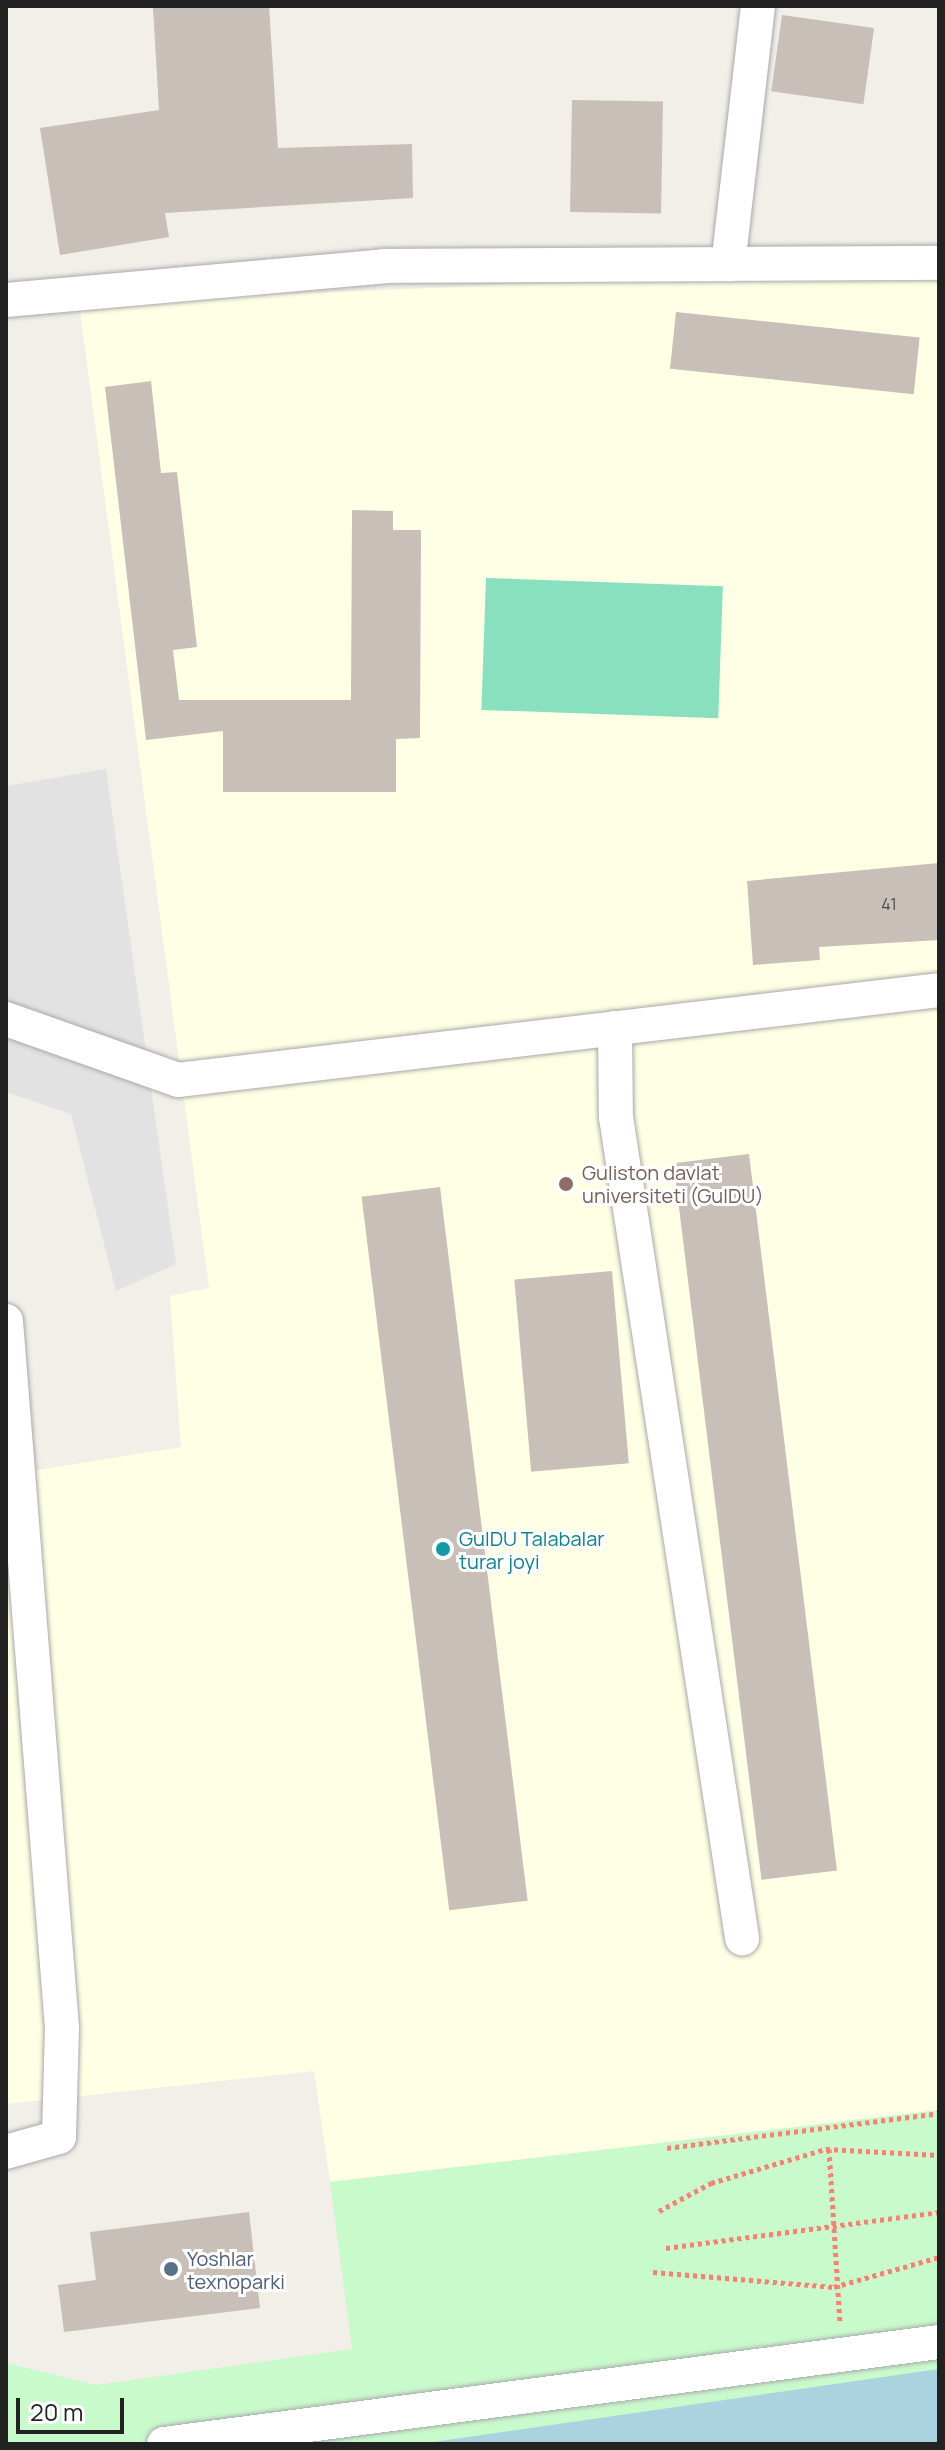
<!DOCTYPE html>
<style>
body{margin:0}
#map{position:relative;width:945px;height:2450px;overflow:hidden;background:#f2efe9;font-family:Manrope,sans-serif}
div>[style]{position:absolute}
.education>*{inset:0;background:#ffffe5}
.park>*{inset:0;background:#c8facc}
.pitch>*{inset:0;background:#88e0be;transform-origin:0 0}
.parking>*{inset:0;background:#e2e2e2}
.water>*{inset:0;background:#aad3df}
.building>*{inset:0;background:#c7bfb8;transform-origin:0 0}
.path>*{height:5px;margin-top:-2.5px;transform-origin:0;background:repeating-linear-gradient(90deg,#fa8072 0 4px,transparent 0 8px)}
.roads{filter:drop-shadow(0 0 2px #a9a9a9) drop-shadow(0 0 2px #a9a9a9)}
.street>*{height:34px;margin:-17px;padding:0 17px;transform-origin:17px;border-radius:17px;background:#fff}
.dots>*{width:22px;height:22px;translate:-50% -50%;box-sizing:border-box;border:4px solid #fff;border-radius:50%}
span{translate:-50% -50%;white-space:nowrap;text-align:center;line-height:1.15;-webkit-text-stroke:6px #fff;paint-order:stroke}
.number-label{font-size:16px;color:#4b4948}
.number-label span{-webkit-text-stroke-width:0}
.education-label{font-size:20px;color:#785e54}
.left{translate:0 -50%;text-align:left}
.culture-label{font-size:20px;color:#0d838f}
.service-label{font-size:20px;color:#4e5e75}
.frame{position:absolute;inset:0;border:8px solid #222;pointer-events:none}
.scale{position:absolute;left:16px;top:2398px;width:108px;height:36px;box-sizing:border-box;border:4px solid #222;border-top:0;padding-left:10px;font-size:24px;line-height:28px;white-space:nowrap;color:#222;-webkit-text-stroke:6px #fff;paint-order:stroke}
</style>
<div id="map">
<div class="education">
<i style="clip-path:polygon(939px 266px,939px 2110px,330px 2182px,314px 2071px,6px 2104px,6px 1475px,181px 1447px,170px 1296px,209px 1288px,79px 303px)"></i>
</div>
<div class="park">
<i style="clip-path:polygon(939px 2110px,939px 2444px,6px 2444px,6px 2363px,96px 2385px,352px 2349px,330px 2182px)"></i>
</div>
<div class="pitch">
<i style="left:486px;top:578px;width:237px;height:132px;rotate:2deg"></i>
</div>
<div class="parking">
<i style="clip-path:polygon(106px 769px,176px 1264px,116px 1291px,71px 1114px,6px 1092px,6px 786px)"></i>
</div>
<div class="water">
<i style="clip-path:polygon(939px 2369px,939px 2444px,419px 2444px)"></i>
</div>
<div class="building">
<i style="clip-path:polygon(269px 6px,278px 148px,412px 144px,413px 198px,165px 213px,169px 237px,60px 255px,40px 128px,159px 110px,153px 8px)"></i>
<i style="left:782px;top:15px;width:93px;height:77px;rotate:8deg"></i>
<i style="left:572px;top:100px;width:91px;height:112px;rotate:1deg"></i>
<i style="left:676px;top:312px;width:245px;height:57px;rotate:6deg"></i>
<i style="clip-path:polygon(151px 381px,161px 473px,177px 472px,197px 647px,173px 650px,179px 700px,351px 700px,352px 510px,393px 511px,393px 530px,421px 530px,420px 738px,396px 739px,396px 792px,223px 792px,223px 731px,146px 740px,105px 387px)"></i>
<i style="clip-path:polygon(939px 863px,939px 940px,819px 947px,820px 960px,753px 965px,747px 881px)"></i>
<i style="left:749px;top:1154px;width:722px;height:76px;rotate:83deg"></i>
<i style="left:440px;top:1187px;width:719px;height:79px;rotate:83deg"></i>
<i style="left:612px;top:1271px;width:193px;height:98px;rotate:85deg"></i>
<i style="clip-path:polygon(249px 2212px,260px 2308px,64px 2332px,58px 2285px,96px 2280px,90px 2232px)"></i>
</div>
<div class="path">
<i style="left:667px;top:2148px;width:274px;rotate:-7.3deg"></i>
<i style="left:829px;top:2149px;width:173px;rotate:86.4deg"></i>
<i style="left:659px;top:2211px;width:59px;rotate:-28.3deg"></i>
<i style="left:711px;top:2183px;width:120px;rotate:-16.5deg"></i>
<i style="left:826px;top:2149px;width:113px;rotate:3deg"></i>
<i style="left:666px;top:2248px;width:275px;rotate:-7.5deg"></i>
<i style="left:653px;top:2272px;width:182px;rotate:4.7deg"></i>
<i style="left:834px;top:2287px;width:109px;rotate:-15.9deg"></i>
</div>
<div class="roads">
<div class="street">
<i style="left:758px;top:6px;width:260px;rotate:96.6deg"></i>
<i style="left:728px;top:264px;width:211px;rotate:-0.3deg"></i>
<i style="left:6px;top:300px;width:380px;rotate:-5.1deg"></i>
<i style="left:384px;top:266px;width:344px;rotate:-0.3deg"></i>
<i style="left:6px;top:1019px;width:182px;rotate:19.5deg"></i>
<i style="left:178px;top:1080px;width:766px;rotate:-6.74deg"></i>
<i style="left:615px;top:1028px;width:89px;rotate:89.4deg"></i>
<i style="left:616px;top:1117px;width:831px;rotate:81.27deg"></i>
<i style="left:6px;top:1321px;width:709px;rotate:85.47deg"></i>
<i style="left:62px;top:2028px;width:109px;rotate:91.6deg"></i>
<i style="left:59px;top:2137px;width:55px;rotate:164.2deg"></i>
<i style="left:164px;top:2444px;width:782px;rotate:-7.5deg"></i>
</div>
</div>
<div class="dots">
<i style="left:566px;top:1184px;background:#8d6e63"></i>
<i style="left:443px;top:1549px;background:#0f9aa8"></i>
<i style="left:171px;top:2269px;background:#5c6f8a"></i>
</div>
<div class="number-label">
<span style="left:889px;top:904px">41</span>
</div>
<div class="education-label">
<span class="left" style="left:582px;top:1184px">Guliston davlat<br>universiteti (GulDU)</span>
</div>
<div class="culture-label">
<span class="left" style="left:459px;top:1550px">GulDU Talabalar<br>turar joyi</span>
</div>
<div class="service-label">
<span class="left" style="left:187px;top:2270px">Yoshlar<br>texnoparki</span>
</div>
<div class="frame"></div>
<div class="scale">20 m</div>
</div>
